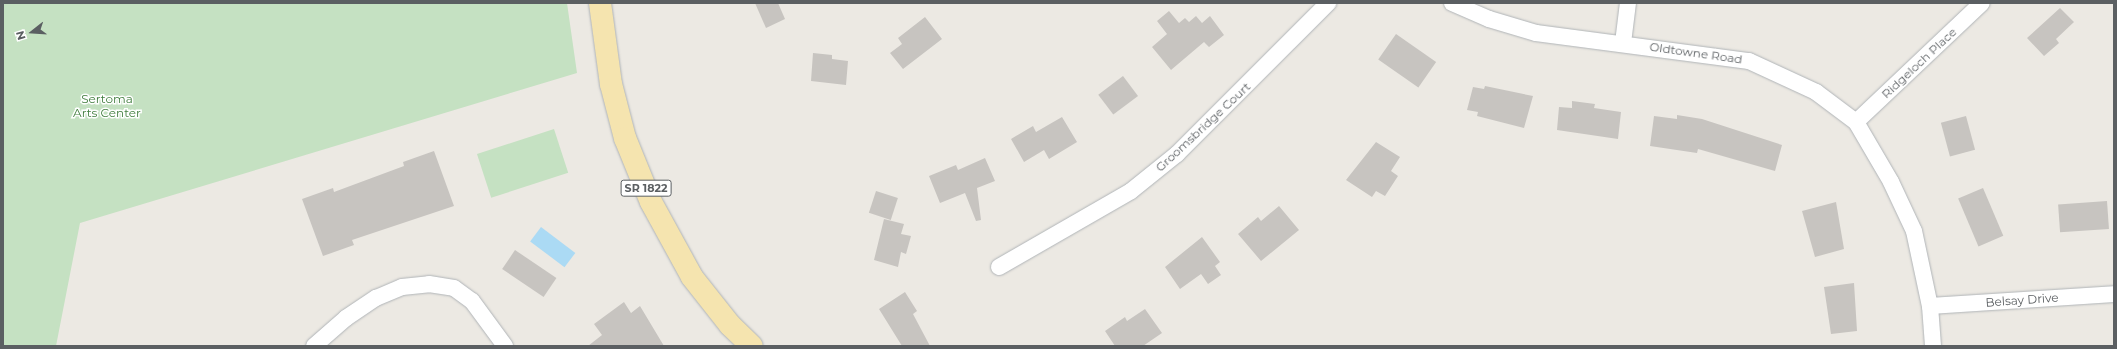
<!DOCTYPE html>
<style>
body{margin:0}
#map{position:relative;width:2117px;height:349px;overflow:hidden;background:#ece9e3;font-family:Montserrat,sans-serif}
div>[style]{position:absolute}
.green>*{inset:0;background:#c5e1c2;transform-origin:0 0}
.water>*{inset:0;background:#abdaf4;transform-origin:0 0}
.building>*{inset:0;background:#c7c4c0;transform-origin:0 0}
.roads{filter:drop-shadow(0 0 1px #b0b4b7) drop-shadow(0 0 1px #b0b4b7)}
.minor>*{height:16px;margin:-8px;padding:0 8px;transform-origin:8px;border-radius:8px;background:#fff}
.primary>*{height:22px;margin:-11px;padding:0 11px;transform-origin:11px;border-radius:11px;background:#f5e4af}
span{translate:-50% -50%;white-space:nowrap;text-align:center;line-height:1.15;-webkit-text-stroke:3px #fff;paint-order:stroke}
.shield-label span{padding:1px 3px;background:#fff;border:1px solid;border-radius:3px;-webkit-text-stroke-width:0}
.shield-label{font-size:11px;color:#5b5f62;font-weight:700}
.street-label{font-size:12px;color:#5b5f62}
.park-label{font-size:12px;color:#417e3e}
.frame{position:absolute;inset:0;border:4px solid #5b5f62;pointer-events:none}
.north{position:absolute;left:12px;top:12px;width:40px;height:40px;-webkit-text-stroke:3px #fff;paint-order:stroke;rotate:253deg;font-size:11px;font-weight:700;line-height:16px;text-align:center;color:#5b5f62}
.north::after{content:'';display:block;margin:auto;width:14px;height:18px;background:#5b5f62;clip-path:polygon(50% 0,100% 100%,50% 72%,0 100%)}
</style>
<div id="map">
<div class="green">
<i style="clip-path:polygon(3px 3px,567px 3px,577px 73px,80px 223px,56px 346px,3px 346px)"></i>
<i style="left:554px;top:129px;width:46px;height:81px;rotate:72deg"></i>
</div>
<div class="water">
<i style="left:541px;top:227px;width:43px;height:18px;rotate:37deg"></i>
</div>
<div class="building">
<i style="clip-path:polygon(755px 3px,778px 3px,785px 19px,766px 28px)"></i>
<i style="clip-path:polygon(2060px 8px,2074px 22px,2056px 39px,2059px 43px,2044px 56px,2027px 38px)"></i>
<i style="clip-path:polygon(1169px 11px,1179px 23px,1185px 18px,1189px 22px,1196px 16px,1202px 23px,1210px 16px,1224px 35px,1209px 47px,1204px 42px,1171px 70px,1152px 47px,1167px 34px,1157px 21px)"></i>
<i style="clip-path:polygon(925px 17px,942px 39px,903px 69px,890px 53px,902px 44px,898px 38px)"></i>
<i style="left:1396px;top:34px;width:49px;height:31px;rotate:35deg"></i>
<i style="clip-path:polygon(813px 53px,832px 55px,832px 59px,848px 61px,846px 85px,811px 81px)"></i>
<i style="left:1123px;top:76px;width:25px;height:31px;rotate:53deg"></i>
<i style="clip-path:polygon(1485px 86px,1533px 96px,1524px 128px,1477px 116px,1478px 112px,1467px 110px,1473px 87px,1484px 89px)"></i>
<i style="clip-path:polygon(1572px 101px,1595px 104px,1594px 108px,1621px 112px,1618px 139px,1557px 130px,1559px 107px,1572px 108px)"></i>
<i style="clip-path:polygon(1677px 115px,1702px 119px,1782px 145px,1775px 171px,1698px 149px,1697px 153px,1650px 146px,1654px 116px,1677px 119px)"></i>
<i style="left:1966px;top:116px;width:35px;height:26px;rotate:75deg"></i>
<i style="clip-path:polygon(1062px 117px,1077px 142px,1049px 159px,1044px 150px,1024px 162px,1011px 139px,1033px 126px,1036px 132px)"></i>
<i style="clip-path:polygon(1376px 142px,1400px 157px,1391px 171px,1398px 176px,1385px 196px,1376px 191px,1372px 197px,1346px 180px)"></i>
<i style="clip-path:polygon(434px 151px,454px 206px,352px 240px,354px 245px,323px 256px,302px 199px,333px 188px,334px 192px,404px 166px,403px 162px)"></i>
<i style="clip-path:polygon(985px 158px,995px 181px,977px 188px,981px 220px,976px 221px,965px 193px,940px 203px,929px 176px,956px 165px,958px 170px)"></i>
<i style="left:1983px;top:188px;width:52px;height:27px;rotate:67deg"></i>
<i style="left:876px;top:191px;width:23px;height:23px;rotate:18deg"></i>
<i style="left:2107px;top:201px;width:28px;height:49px;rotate:86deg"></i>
<i style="clip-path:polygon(1836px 202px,1844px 249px,1815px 257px,1802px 211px)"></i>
<i style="clip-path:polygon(1279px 206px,1299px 230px,1261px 261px,1238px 234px,1258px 217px,1261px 221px)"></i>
<i style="clip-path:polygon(884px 219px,904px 224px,901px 234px,911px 236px,906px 254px,901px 252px,898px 267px,874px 260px)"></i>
<i style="clip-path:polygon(1202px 237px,1220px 262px,1215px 266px,1221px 275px,1208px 284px,1201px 274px,1180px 289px,1165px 267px)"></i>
<i style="left:515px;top:250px;width:50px;height:23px;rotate:34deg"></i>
<i style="clip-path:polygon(1854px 283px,1857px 331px,1831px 334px,1824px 287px)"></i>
<i style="clip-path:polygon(905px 292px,917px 311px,913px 314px,930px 346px,902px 346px,879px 309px)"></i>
<i style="clip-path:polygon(624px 302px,631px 313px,640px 306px,664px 346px,588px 346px,602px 335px,594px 324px)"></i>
<i style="clip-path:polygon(1145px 309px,1162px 333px,1143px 346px,1115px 346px,1105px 331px,1125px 317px,1127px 321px)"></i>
</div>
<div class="roads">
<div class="minor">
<i style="left:1452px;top:3px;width:40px;rotate:23.4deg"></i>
<i style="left:1489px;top:19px;width:49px;rotate:16.6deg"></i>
<i style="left:1536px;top:33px;width:215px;rotate:7.5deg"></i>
<i style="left:1749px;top:61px;width:74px;rotate:24.8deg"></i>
<i style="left:1816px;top:92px;width:50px;rotate:36.9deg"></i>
<i style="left:1856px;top:122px;width:69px;rotate:59.7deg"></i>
<i style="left:1891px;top:182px;width:54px;rotate:64.9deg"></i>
<i style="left:1914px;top:231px;width:77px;rotate:78deg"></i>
<i style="left:1930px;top:306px;width:40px;rotate:85.7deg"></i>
<i style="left:1623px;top:43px;width:40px;rotate:-82.9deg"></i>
<i style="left:1856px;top:122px;width:173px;rotate:-43.4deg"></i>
<i style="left:999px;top:267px;width:152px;rotate:-29.9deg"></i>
<i style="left:1131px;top:191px;width:59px;rotate:-38.8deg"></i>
<i style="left:1177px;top:154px;width:214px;rotate:-45deg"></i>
<i style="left:1930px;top:306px;width:184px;rotate:-3.7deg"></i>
<i style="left:314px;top:346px;width:43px;rotate:-41.2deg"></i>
<i style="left:346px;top:318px;width:36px;rotate:-34deg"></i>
<i style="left:376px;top:298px;width:28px;rotate:-23deg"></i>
<i style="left:402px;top:287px;width:27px;rotate:-6deg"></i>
<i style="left:429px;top:284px;width:25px;rotate:9deg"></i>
<i style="left:454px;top:288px;width:22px;rotate:36deg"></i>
<i style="left:472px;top:301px;width:56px;rotate:53.7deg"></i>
</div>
<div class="primary">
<i style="left:600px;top:3px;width:82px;rotate:82.3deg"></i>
<i style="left:611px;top:84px;width:56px;rotate:75.5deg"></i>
<i style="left:625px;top:138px;width:69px;rotate:67.9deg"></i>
<i style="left:651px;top:202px;width:85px;rotate:61.3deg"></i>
<i style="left:692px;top:277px;width:61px;rotate:51.6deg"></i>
<i style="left:730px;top:325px;width:30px;rotate:44deg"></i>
</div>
</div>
<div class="shield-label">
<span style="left:646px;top:188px">SR 1822</span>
</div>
<div class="street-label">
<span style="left:1696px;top:53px;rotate:8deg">Oldtowne Road</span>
<span style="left:1919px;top:63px;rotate:-43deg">Ridgeloch Place</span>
<span style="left:1203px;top:127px;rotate:-43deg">Groomsbridge Court</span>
<span style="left:2022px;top:300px;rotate:-4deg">Belsay Drive</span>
</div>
<div class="park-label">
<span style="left:107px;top:106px">Sertoma<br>Arts Center</span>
</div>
<div class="frame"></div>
<div class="north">N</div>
</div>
